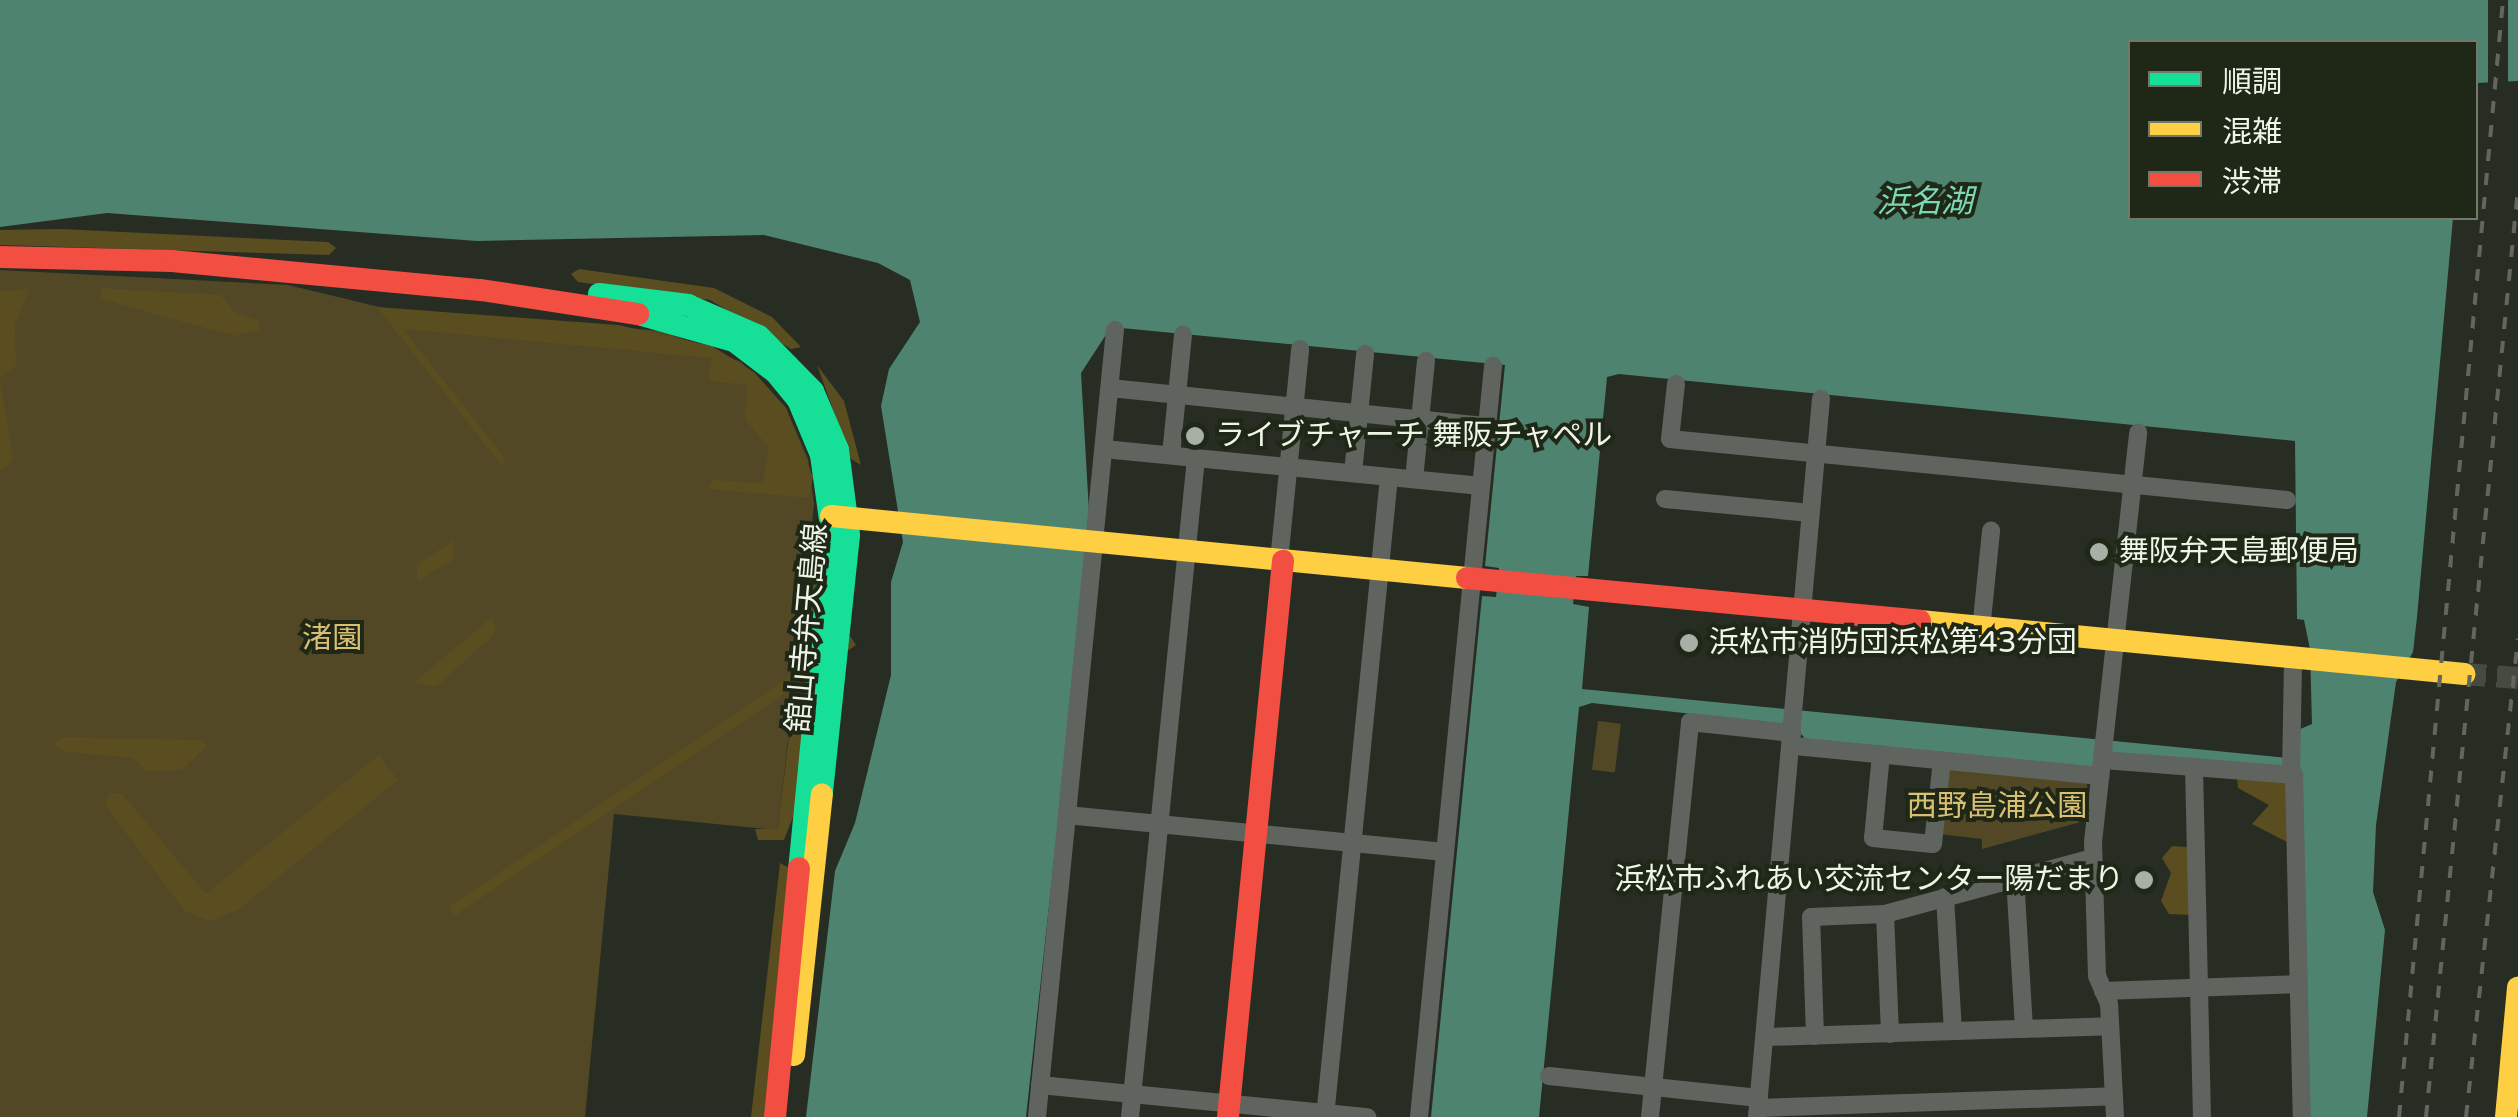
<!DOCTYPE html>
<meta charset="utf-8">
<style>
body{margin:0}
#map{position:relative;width:2518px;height:1117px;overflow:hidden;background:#282d23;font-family:"Varela Round","Noto Sans JP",sans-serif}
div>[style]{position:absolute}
.green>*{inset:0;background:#524826;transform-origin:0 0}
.forest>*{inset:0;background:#5a4d20;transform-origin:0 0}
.water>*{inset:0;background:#4e846f}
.pier>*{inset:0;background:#282d23;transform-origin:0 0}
.secondary-tunnel>*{height:22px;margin-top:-11px;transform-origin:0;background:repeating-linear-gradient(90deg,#464b41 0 22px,transparent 0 33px)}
.street>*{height:18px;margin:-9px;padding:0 9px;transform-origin:9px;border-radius:9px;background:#5f645e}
.fast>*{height:22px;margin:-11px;padding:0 11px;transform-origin:11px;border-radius:11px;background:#16e098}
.slow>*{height:22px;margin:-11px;padding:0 11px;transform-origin:11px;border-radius:11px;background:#ffcf43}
.jam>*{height:22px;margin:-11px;padding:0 11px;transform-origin:11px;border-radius:11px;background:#f24e42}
.rail>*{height:4px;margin-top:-2px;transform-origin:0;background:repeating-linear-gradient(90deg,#62665f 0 12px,transparent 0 24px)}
.dots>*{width:28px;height:28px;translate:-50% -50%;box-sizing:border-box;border:5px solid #1f2716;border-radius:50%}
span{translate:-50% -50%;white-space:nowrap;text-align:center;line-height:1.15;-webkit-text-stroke:8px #1f2716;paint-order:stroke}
.poi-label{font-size:30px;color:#eff5e9}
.left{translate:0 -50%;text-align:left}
.right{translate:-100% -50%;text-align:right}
.street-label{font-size:30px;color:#eff5e9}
.park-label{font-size:30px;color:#d9bf72}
.water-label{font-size:32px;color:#7cd7b4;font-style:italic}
.legend{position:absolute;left:2128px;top:40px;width:350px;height:180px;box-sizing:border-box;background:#1f2716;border:2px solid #72796a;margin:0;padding:12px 18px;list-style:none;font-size:30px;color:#eff5e9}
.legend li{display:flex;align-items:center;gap:20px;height:50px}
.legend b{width:50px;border:2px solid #72796a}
</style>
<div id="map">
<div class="green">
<i style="clip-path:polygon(0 270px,288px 285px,392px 310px,663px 331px,741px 362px,786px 408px,808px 459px,814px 504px,778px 830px,614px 814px,585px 1117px,0 1117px)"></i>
<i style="left:1598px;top:721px;width:23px;height:49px;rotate:7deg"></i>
<i style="clip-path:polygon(1949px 767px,2087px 781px,2088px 820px,1982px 849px,1982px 839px,1939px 834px)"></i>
</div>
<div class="forest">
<i style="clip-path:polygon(61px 229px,328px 242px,336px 248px,329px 255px,0 245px,0 230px)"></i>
<i style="clip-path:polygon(579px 269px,714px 288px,772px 317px,801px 347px,791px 349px,710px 300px,578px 282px,571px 274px)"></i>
<i style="clip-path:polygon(101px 288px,221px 295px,234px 312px,258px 320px,259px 330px,235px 336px,101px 299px)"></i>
<i style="clip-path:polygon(29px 289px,15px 325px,16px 366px,0 377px,13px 461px,0 470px,0 291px)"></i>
<i style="clip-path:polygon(377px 307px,618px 325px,712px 346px,754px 372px,786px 408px,813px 477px,809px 498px,708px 489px,713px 480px,763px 483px,769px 448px,745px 419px,747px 385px,709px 381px,711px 358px,403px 329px,505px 458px,502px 466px)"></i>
<i style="clip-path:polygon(817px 365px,844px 401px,861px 465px,851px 459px)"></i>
<i style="clip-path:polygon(453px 541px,455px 559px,417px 581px,417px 564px)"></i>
<i style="clip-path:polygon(809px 563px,816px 584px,796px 809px,784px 840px,758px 840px,755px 829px,778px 829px)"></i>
<i style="clip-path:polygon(494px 616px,495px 634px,436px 687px,414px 682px)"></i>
<i style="left:850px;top:636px;width:11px;height:484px;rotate:56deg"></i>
<i style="clip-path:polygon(62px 737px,201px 740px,208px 745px,182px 770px,146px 771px,133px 758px,61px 751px,54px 744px)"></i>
<i style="clip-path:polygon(379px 755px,398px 780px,238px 910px,209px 921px,185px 911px,105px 805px,109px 793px,122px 794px,206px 894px)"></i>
<i style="clip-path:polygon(2237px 777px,2286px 781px,2289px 843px,2252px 824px,2269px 805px,2238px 788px)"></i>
<i style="clip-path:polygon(2172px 846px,2187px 847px,2191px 915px,2169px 914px,2161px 901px,2171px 873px,2162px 858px)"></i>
<i style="clip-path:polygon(780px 863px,789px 868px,767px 1117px,751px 1117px)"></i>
</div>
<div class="water">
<i style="clip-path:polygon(evenodd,0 0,2518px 0,2518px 81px,2476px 83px,2476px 42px,2130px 42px,2130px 218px,2453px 218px,2417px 617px,2413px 652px,2396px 682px,2376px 825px,2373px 892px,2385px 930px,2367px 1117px,2307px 1117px,2300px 771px,2090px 767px,1806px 740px,1794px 725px,1592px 703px,1579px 707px,1539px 1117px,1431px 1117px,1482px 596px,1496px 597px,1499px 568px,1485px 566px,1505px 365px,1111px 327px,1081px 373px,1090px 529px,1026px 1117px,806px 1117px,835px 871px,855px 823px,891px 675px,891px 582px,903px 542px,881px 406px,889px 369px,920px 322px,910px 280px,878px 263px,764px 235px,477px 241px,107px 213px,0 227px,0 0,1619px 374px,2295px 441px,2297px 619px,2304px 620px,2310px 649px,2312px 724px,2298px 730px,2297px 759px,1582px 689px,1589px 607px,1573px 604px,1576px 576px,1588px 576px,1607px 377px,1619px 374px)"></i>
</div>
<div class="pier">
<i style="left:2488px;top:0;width:20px;height:87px"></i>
</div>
<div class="secondary-tunnel">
<i style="left:2464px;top:674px;width:54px;rotate:4.2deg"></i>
</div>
<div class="street">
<i style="left:1676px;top:384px;width:55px;rotate:96.2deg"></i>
<i style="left:1670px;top:439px;width:620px;rotate:5.65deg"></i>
<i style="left:1110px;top:388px;width:379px;rotate:5.8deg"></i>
<i style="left:1104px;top:449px;width:379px;rotate:5.6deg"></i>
<i style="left:1171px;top:455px;width:121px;rotate:-84.3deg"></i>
<i style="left:1353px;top:473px;width:120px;rotate:-84.2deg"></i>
<i style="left:1414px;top:479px;width:119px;rotate:-84.2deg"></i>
<i style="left:1665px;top:499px;width:146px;rotate:5.5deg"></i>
<i style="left:1279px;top:561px;width:213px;rotate:-84.3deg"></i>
<i style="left:1981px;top:630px;width:100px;rotate:-84.2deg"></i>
<i style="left:1795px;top:746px;width:307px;rotate:5.6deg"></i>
<i style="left:1881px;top:754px;width:84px;rotate:95.4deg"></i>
<i style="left:1873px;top:838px;width:60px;rotate:5.7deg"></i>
<i style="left:1933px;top:844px;width:84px;rotate:-83.9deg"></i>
<i style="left:2104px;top:760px;width:191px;rotate:4.5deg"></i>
<i style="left:2294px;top:775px;width:342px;rotate:88.7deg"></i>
<i style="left:2194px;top:767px;width:350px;rotate:88.7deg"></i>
<i style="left:2291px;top:775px;width:116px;rotate:-89deg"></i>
<i style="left:1067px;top:815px;width:380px;rotate:5.6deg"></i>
<i style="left:2015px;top:877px;width:152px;rotate:86.6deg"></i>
<i style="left:1945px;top:897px;width:134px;rotate:86.6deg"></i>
<i style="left:1885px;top:914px;width:120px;rotate:87.6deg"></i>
<i style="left:2103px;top:991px;width:196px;rotate:-2deg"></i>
<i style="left:1815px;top:1036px;width:119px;rotate:-91.9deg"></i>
<i style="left:1811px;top:917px;width:74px;rotate:-2.3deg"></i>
<i style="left:1885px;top:914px;width:215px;rotate:-15.1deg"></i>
<i style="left:1766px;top:1037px;width:344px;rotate:-1.8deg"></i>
<i style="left:1549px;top:1076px;width:211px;rotate:6deg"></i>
<i style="left:1040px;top:1085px;width:329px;rotate:5.6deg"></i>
<i style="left:1758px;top:1108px;width:356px;rotate:-1.9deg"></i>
<i style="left:1037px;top:1117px;width:791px;rotate:-84.34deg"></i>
<i style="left:1130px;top:1117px;width:662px;rotate:-84.28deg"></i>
<i style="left:1325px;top:1117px;width:643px;rotate:-84.29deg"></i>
<i style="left:1419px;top:1117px;width:755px;rotate:-84.37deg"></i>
<i style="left:1650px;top:1117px;width:397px;rotate:-84.2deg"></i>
<i style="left:1690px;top:722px;width:103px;rotate:6.2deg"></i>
<i style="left:1757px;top:1117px;width:721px;rotate:-84.91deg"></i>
<i style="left:2115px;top:1117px;width:113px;rotate:-93deg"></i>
<i style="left:2109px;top:1004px;width:30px;rotate:-113deg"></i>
<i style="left:2097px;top:976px;width:134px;rotate:-91.7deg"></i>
<i style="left:2093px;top:842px;width:412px;rotate:-83.7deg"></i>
</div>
<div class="fast">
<i style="left:599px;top:294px;width:90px;rotate:7deg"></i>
<i style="left:688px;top:305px;width:77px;rotate:23.6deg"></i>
<i style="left:759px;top:336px;width:77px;rotate:45.5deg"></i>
<i style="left:813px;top:391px;width:64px;rotate:67deg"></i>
<i style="left:838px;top:450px;width:86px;rotate:82.6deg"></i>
<i style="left:849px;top:535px;width:260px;rotate:96deg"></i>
<i style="left:638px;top:314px;width:100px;rotate:15.7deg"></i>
<i style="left:734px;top:341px;width:53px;rotate:37.3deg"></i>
<i style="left:776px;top:373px;width:35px;rotate:51deg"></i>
<i style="left:798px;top:400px;width:60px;rotate:67.3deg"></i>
<i style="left:821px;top:455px;width:80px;rotate:82.1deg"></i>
<i style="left:832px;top:534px;width:336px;rotate:95.6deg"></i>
</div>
<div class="slow">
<i style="left:831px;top:516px;width:639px;rotate:5.57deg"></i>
<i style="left:1920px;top:621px;width:547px;rotate:5.56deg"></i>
<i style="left:794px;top:1055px;width:262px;rotate:-83.9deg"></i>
<i style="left:2506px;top:1117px;width:130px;rotate:-84.7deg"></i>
</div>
<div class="jam">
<i style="left:0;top:257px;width:172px;rotate:1.3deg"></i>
<i style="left:172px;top:261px;width:310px;rotate:5.4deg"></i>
<i style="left:481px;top:290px;width:159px;rotate:8.7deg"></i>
<i style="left:1467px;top:578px;width:455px;rotate:5.4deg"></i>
<i style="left:775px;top:1117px;width:250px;rotate:-84.5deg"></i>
<i style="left:1228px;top:1117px;width:559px;rotate:-84.35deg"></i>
</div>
<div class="rail">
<i style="left:2399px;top:1117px;width:1122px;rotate:-84.68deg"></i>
<i style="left:2426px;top:1117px;width:933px;rotate:-84.34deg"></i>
<i style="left:2466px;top:1117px;width:481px;rotate:-83.8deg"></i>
</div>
<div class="dots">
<i style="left:1195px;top:436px;background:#a9afa4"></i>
<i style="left:2099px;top:552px;background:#a9afa4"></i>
<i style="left:1689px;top:643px;background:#a9afa4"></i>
<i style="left:2144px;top:880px;background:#a9afa4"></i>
</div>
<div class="poi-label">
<span class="left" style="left:1215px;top:436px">ライブチャーチ 舞阪チャペル</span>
<span class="left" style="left:2119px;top:552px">舞阪弁天島郵便局</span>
<span class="left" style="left:1709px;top:643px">浜松市消防団浜松第43分団</span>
<span class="right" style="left:2124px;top:880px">浜松市ふれあい交流センター陽だまり</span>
</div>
<div class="street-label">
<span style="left:808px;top:628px;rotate:-85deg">舘山寺弁天島線</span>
</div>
<div class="park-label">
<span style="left:332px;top:639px">渚園</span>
<span style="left:1997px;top:807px">西野島浦公園</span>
</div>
<div class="water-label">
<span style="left:1925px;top:202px">浜名湖</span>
</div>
<ul class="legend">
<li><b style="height:12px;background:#16e098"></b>順調</li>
<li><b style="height:12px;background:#ffcf43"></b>混雑</li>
<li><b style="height:12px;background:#f24e42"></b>渋滞</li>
</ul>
</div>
